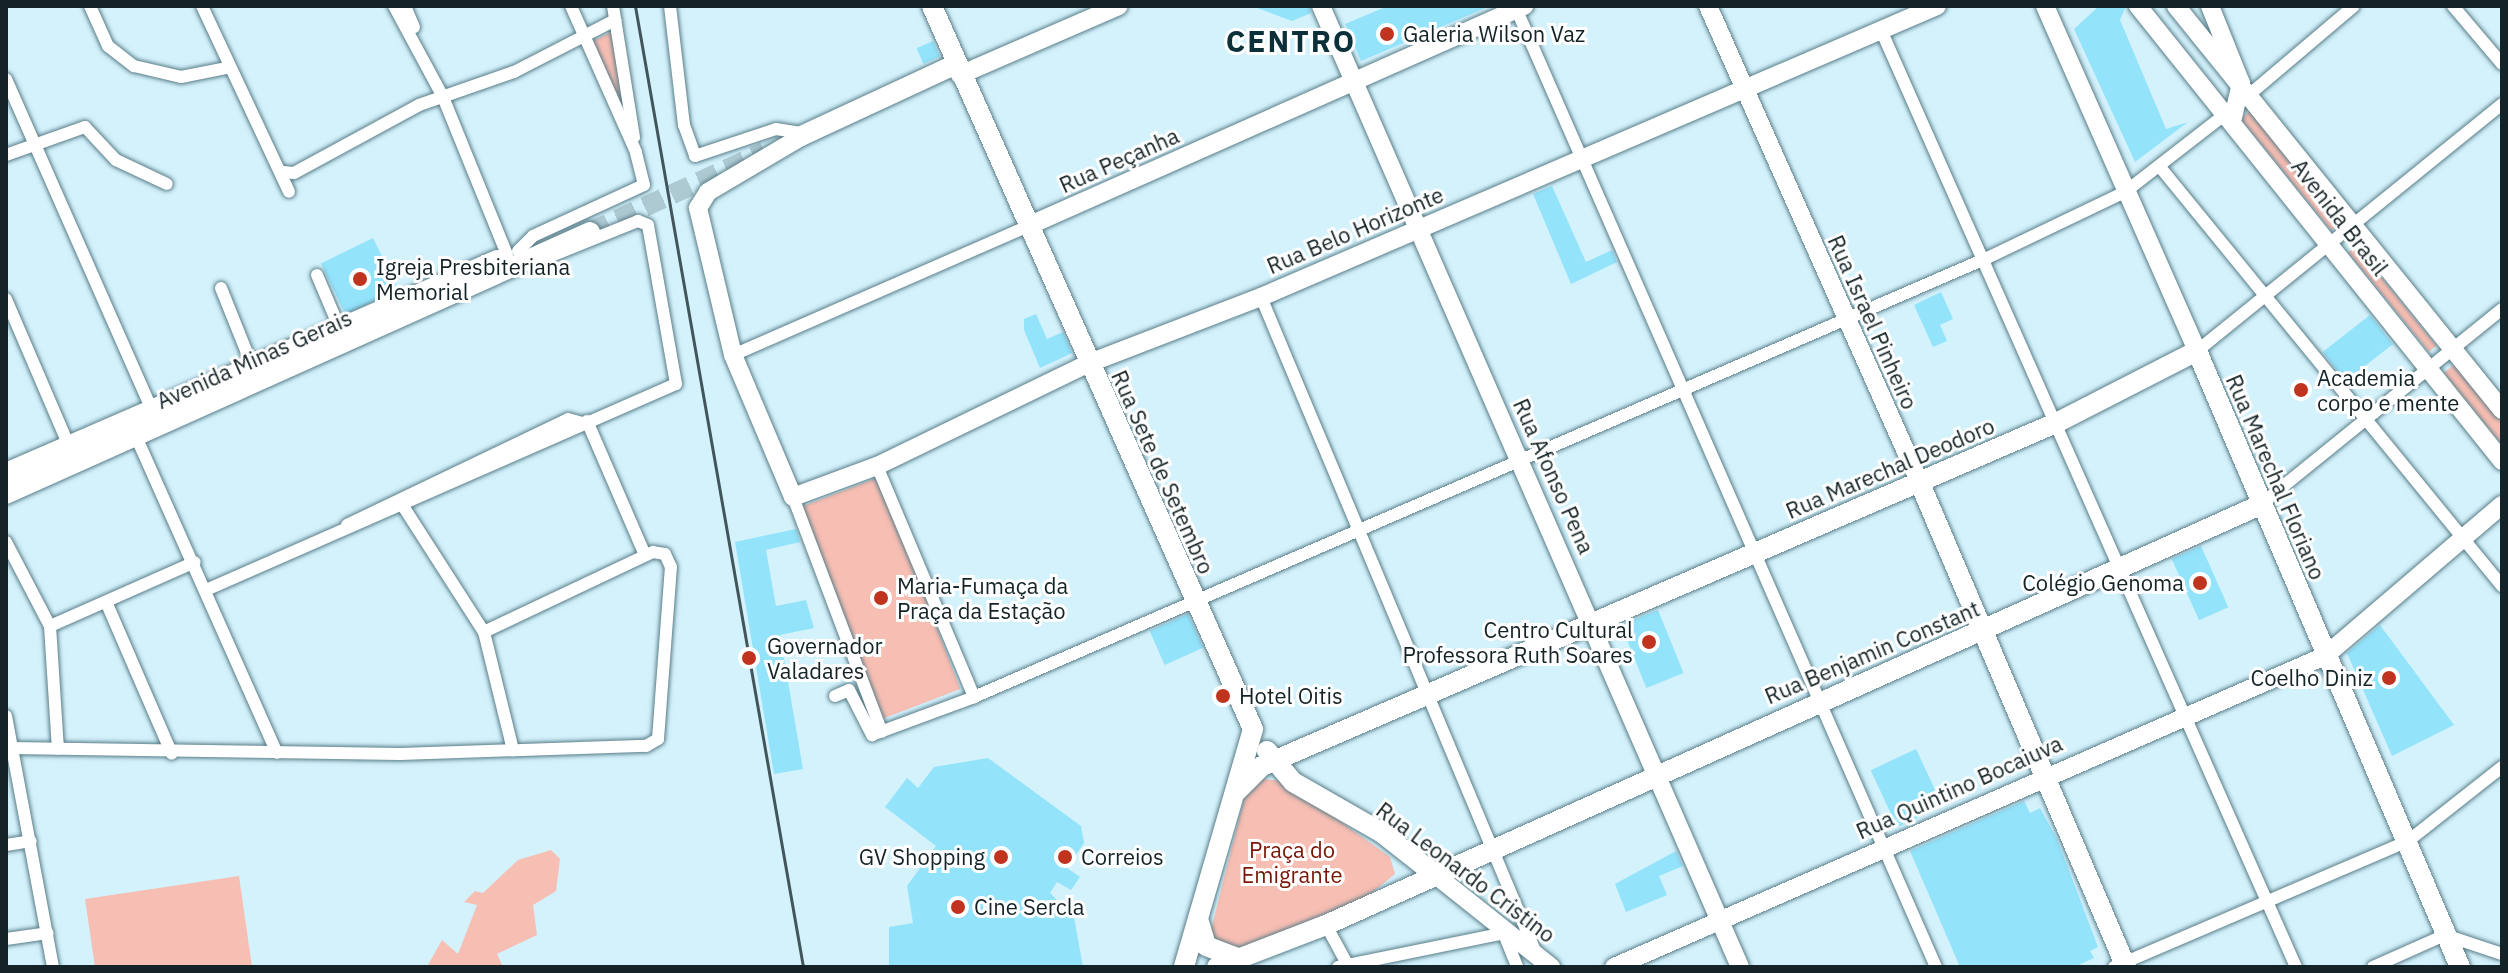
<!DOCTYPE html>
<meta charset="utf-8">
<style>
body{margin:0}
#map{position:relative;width:2508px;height:973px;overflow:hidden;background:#d3f2fc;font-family:"IBM Plex Sans",sans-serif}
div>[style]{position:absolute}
.green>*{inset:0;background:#f7beb3;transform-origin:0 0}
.building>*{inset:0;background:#93e3fb;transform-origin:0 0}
.primary-tunnel>*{height:20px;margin-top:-10px;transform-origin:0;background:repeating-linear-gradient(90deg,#adc9d1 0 20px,transparent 0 30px)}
.roads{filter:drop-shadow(0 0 2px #597d88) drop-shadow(0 0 2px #597d88)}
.street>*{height:12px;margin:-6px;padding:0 6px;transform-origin:6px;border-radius:6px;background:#fff}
.secondary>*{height:18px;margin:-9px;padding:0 9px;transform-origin:9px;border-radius:9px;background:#fff}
.primary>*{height:20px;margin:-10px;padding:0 10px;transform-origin:10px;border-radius:10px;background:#fff}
.rail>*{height:3px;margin:-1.5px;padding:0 1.5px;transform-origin:1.5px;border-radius:1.5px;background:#42555b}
.dots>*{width:22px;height:22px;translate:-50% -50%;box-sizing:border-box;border:4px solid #fff;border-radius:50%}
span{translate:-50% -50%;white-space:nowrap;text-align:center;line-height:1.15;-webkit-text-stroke:6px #fff;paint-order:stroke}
.poi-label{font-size:22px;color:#142327}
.left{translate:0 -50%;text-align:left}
.right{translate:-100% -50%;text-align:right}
.street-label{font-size:22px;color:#142327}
.park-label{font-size:22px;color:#791507}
.district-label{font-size:30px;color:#0c303a;font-weight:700;letter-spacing:2px}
.frame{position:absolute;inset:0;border:8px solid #142327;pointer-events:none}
</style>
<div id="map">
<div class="green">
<i style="clip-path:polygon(615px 30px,632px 136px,589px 43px)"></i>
<i style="left:2250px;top:111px;width:144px;height:12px;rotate:51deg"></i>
<i style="left:2356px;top:246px;width:128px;height:10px;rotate:51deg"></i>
<i style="clip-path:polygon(2456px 363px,2502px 418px,2502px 445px,2444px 373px)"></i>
<i style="left:879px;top:477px;width:227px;height:84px;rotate:69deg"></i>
<i style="clip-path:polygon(1263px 779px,1284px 781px,1390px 857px,1395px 874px,1368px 896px,1243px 951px,1218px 948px,1211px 930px,1246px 791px)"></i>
<i style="clip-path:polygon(551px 850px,560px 859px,556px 891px,533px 905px,537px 935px,497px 954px,503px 967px,428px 965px,442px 940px,458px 954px,477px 905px,464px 902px,475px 891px,483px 893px,518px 860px)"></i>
<i style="clip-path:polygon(239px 876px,252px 967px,95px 967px,85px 899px)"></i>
</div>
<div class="building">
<i style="clip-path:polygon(1252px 6px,1309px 6px,1311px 13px,1292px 21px)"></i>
<i style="clip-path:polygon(1388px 6px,1490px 6px,1361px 61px,1345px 24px)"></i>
<i style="clip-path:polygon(2099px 6px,2126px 6px,2120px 20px,2166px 129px,2188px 122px,2135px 162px,2074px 29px)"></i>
<i style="left:933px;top:41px;width:17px;height:18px;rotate:66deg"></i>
<i style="clip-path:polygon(1552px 186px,1586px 262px,1612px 250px,1617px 262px,1571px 284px,1533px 194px)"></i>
<i style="left:373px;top:238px;width:57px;height:58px;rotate:64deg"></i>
<i style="clip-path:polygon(1941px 292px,1953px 319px,1940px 325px,1947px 341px,1933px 347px,1914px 305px)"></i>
<i style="clip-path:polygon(1036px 314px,1047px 339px,1063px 332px,1072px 353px,1040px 368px,1024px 330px,1024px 319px)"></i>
<i style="left:2370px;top:315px;width:37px;height:60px;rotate:52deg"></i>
<i style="clip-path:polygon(796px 529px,800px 542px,766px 550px,776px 606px,806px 600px,814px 628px,780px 635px,803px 769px,774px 774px,735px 542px)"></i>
<i style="left:2201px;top:546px;width:67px;height:32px;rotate:66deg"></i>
<i style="left:1658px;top:610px;width:68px;height:40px;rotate:68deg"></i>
<i style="left:1188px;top:614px;width:37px;height:42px;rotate:66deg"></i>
<i style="clip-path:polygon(2380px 625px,2454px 725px,2392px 756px,2347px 653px)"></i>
<i style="left:1916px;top:749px;width:63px;height:50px;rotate:65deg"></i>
<i style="clip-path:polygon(988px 758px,1081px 826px,1084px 843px,1067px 868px,1080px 877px,1071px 890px,1057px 882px,1050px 893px,1074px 917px,1083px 967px,889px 967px,889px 927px,913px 923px,907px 886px,936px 846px,885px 807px,907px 778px,918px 788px,934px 767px)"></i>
<i style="clip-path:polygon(2024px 801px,2030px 813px,2040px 808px,2057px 839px,2098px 947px,2090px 951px,2094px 958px,2074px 967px,1960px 967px,1910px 851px)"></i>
<i style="clip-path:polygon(1676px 851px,1683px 866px,1659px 876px,1667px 895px,1626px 912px,1615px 884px)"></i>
</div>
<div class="primary-tunnel">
<i style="left:590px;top:232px;width:192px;rotate:-24.7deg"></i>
</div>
<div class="roads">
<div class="street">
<i style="left:90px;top:6px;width:44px;rotate:65.8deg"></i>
<i style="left:108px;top:46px;width:33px;rotate:38deg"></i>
<i style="left:134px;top:66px;width:48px;rotate:13.2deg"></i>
<i style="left:181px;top:77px;width:47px;rotate:-11.1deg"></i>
<i style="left:202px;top:6px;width:205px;rotate:64.9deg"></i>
<i style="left:394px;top:6px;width:103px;rotate:61.7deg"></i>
<i style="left:443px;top:97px;width:170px;rotate:67.9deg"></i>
<i style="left:405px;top:6px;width:23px;rotate:67deg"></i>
<i style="left:613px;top:6px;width:133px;rotate:80.9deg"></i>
<i style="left:670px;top:6px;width:120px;rotate:83.3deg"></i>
<i style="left:684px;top:125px;width:33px;rotate:70deg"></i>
<i style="left:695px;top:156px;width:85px;rotate:-18.4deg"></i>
<i style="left:776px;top:129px;width:30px;rotate:9deg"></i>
<i style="left:1515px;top:6px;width:1049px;rotate:66.34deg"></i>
<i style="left:2453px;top:6px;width:76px;rotate:49.8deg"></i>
<i style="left:1881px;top:30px;width:1025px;rotate:66.11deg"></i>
<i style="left:6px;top:79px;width:364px;rotate:66.2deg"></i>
<i style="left:2243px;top:100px;width:145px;rotate:-40.3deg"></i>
<i style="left:6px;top:155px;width:84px;rotate:-19.5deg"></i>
<i style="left:85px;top:127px;width:45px;rotate:46.8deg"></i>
<i style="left:116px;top:160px;width:56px;rotate:25.2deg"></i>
<i style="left:2160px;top:167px;width:541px;rotate:50.78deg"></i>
<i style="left:283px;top:172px;width:11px;rotate:5deg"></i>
<i style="left:294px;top:173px;width:142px;rotate:-28.5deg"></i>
<i style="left:419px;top:105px;width:101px;rotate:-19.2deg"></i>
<i style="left:514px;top:72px;width:114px;rotate:-27.2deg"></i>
<i style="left:518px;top:251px;width:21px;rotate:-45deg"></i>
<i style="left:533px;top:236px;width:122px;rotate:-24.7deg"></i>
<i style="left:644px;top:185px;width:34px;rotate:-104deg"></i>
<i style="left:636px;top:152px;width:160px;rotate:-114deg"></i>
<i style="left:317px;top:275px;width:64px;rotate:67deg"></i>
<i style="left:221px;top:288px;width:86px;rotate:68.2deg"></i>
<i style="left:1261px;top:297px;width:711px;rotate:67.26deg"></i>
<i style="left:6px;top:299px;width:162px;rotate:66.8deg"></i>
<i style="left:2197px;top:351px;width:392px;rotate:-39deg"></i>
<i style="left:733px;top:355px;width:322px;rotate:-23.6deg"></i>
<i style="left:587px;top:421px;width:146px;rotate:66.6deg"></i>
<i style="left:134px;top:432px;width:351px;rotate:66deg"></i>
<i style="left:877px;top:466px;width:251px;rotate:67.2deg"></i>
<i style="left:793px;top:497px;width:251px;rotate:69.3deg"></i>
<i style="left:2260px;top:505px;width:311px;rotate:-39deg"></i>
<i style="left:403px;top:506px;width:150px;rotate:57.3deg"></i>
<i style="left:484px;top:632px;width:122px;rotate:76.2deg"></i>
<i style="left:347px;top:525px;width:245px;rotate:-25.6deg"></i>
<i style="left:568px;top:419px;width:15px;rotate:16deg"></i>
<i style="left:6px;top:542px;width:95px;rotate:62.4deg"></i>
<i style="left:50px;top:626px;width:123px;rotate:86.3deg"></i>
<i style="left:206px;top:590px;width:513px;rotate:-23.67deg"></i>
<i style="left:676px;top:384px;width:161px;rotate:-100deg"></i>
<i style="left:648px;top:225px;width:11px;rotate:-158deg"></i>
<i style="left:638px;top:221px;width:115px;rotate:158.1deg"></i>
<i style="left:107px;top:604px;width:163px;rotate:66.6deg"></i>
<i style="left:50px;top:626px;width:158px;rotate:-23.8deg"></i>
<i style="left:835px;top:696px;width:15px;rotate:-23deg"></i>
<i style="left:849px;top:690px;width:51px;rotate:62.9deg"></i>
<i style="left:872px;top:735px;width:109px;rotate:-20.4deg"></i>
<i style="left:974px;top:697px;width:1104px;rotate:-23.43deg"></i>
<i style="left:1987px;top:258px;width:153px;rotate:-25.6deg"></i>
<i style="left:2125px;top:192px;width:130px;rotate:-37.8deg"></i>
<i style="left:6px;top:716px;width:255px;rotate:79.4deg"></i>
<i style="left:12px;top:748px;width:388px;rotate:0.9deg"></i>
<i style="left:400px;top:754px;width:246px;rotate:-1.9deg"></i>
<i style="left:646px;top:746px;width:14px;rotate:-30deg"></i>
<i style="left:658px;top:739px;width:172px;rotate:-85.7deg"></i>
<i style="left:671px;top:567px;width:14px;rotate:-115deg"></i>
<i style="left:665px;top:554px;width:12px;rotate:-171deg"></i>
<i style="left:653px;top:552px;width:187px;rotate:154.7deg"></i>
<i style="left:6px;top:845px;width:25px;rotate:-9deg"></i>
<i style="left:1326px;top:925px;width:42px;rotate:61.6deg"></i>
<i style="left:1504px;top:934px;width:35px;rotate:68deg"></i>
<i style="left:6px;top:939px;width:42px;rotate:-8.1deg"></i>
<i style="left:1338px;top:967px;width:176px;rotate:-11.5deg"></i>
<i style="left:2114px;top:967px;width:320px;rotate:-23.2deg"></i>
<i style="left:2408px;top:841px;width:120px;rotate:-38.2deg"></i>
<i style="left:2373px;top:967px;width:79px;rotate:-24deg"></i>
<i style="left:2445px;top:935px;width:60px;rotate:18.4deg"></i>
</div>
<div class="secondary">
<i style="left:1321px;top:6px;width:1048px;rotate:66.44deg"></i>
<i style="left:1708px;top:6px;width:520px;rotate:66.05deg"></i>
<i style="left:2045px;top:6px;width:377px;rotate:66.2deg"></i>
<i style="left:2138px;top:6px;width:583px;rotate:51.34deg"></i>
<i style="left:2176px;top:6px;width:519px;rotate:51.1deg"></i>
<i style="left:2210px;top:6px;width:83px;rotate:68.1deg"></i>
<i style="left:2241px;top:83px;width:36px;rotate:103deg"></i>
<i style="left:960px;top:75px;width:173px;rotate:-23.5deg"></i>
<i style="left:806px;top:134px;width:114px;rotate:149.4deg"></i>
<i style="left:708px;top:192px;width:19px;rotate:122deg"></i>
<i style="left:698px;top:208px;width:151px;rotate:76.6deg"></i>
<i style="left:733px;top:355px;width:154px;rotate:67.1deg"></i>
<i style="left:793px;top:497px;width:90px;rotate:-20.3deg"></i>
<i style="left:877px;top:466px;width:233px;rotate:-25.9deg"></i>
<i style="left:1087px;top:364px;width:186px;rotate:-21.1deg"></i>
<i style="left:1261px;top:297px;width:736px;rotate:-23.29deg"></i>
<i style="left:1028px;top:226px;width:543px;rotate:-23.92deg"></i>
<i style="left:1433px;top:873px;width:151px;rotate:38.5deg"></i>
<i style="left:1614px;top:967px;width:776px;rotate:-23.63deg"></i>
<i style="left:2325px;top:656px;width:233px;rotate:-40.5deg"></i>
</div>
<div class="primary">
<i style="left:932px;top:6px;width:791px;rotate:66.06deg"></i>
<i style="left:1253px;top:729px;width:248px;rotate:106.2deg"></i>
<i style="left:799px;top:137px;width:173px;rotate:-24.9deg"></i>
<i style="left:6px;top:473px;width:535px;rotate:-23.45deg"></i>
<i style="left:1919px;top:481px;width:528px;rotate:66.93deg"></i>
<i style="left:6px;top:494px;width:640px;rotate:-24.16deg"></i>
<i style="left:1267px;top:751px;width:40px;rotate:50deg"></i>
<i style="left:1293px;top:782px;width:103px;rotate:29.8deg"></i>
<i style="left:1382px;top:833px;width:65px;rotate:38.1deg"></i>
<i style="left:1237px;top:791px;width:35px;rotate:-45deg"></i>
<i style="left:1262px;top:766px;width:867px;rotate:-23.37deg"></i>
<i style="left:2058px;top:422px;width:156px;rotate:-27.1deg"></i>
<i style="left:2197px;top:351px;width:670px;rotate:66.88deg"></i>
<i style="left:1198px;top:919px;width:28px;rotate:73deg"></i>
<i style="left:1206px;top:946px;width:34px;rotate:21deg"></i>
<i style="left:1217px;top:967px;width:117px;rotate:-21.1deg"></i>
<i style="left:1326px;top:925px;width:1024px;rotate:-24.21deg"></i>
</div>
</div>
<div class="rail">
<i style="left:635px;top:6px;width:976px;rotate:80.08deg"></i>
</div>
<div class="dots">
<i style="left:1387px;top:34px;background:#bf331f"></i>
<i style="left:360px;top:279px;background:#bf331f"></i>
<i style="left:2301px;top:390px;background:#bf331f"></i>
<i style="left:2200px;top:583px;background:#bf331f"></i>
<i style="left:881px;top:598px;background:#bf331f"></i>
<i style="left:1649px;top:642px;background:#bf331f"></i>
<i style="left:749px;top:658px;background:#bf331f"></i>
<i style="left:2389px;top:678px;background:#bf331f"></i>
<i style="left:1223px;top:696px;background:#bf331f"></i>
<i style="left:1001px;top:857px;background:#bf331f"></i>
<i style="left:1065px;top:857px;background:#bf331f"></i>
<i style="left:958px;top:907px;background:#bf331f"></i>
</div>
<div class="poi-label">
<span class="left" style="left:1403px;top:34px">Galeria Wilson Vaz</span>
<span class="left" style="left:376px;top:279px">Igreja Presbiteriana<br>Memorial</span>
<span class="left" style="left:2317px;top:390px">Academia<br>corpo e mente</span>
<span class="right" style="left:2184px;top:583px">Colégio Genoma</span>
<span class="left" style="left:897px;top:598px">Maria-Fumaça da<br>Praça da Estação</span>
<span class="right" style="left:1633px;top:642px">Centro Cultural<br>Professora Ruth Soares</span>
<span class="left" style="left:767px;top:658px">Governador<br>Valadares</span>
<span class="right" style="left:2373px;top:678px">Coelho Diniz</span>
<span class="left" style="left:1239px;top:696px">Hotel Oitis</span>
<span class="right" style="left:985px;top:857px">GV Shopping</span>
<span class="left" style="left:1081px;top:857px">Correios</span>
<span class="left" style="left:974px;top:907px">Cine Sercla</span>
</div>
<div class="street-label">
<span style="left:1119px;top:160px;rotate:-24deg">Rua Peçanha</span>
<span style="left:2340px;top:217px;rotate:52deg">Avenida Brasil</span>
<span style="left:1355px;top:230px;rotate:-23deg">Rua Belo Horizonte</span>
<span style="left:1873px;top:322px;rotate:66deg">Rua Israel Pinheiro</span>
<span style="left:254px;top:359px;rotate:-24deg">Avenida Minas Gerais</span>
<span style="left:1890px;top:468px;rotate:-23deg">Rua Marechal Deodoro</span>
<span style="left:1163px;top:472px;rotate:66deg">Rua Sete de Setembro</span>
<span style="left:1554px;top:476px;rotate:66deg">Rua Afonso Pena</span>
<span style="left:2276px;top:477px;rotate:67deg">Rua Marechal Floriano</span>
<span style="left:1872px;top:652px;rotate:-23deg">Rua Benjamin Constant</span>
<span style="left:1959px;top:787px;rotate:-24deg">Rua Quintino Bocaiuva</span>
<span style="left:1466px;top:872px;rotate:37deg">Rua Leonardo Cristino</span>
</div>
<div class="park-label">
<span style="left:1292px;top:862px">Praça do<br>Emigrante</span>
</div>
<div class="district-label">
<span style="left:1291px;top:41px">CENTRO</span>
</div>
<div class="frame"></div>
</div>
